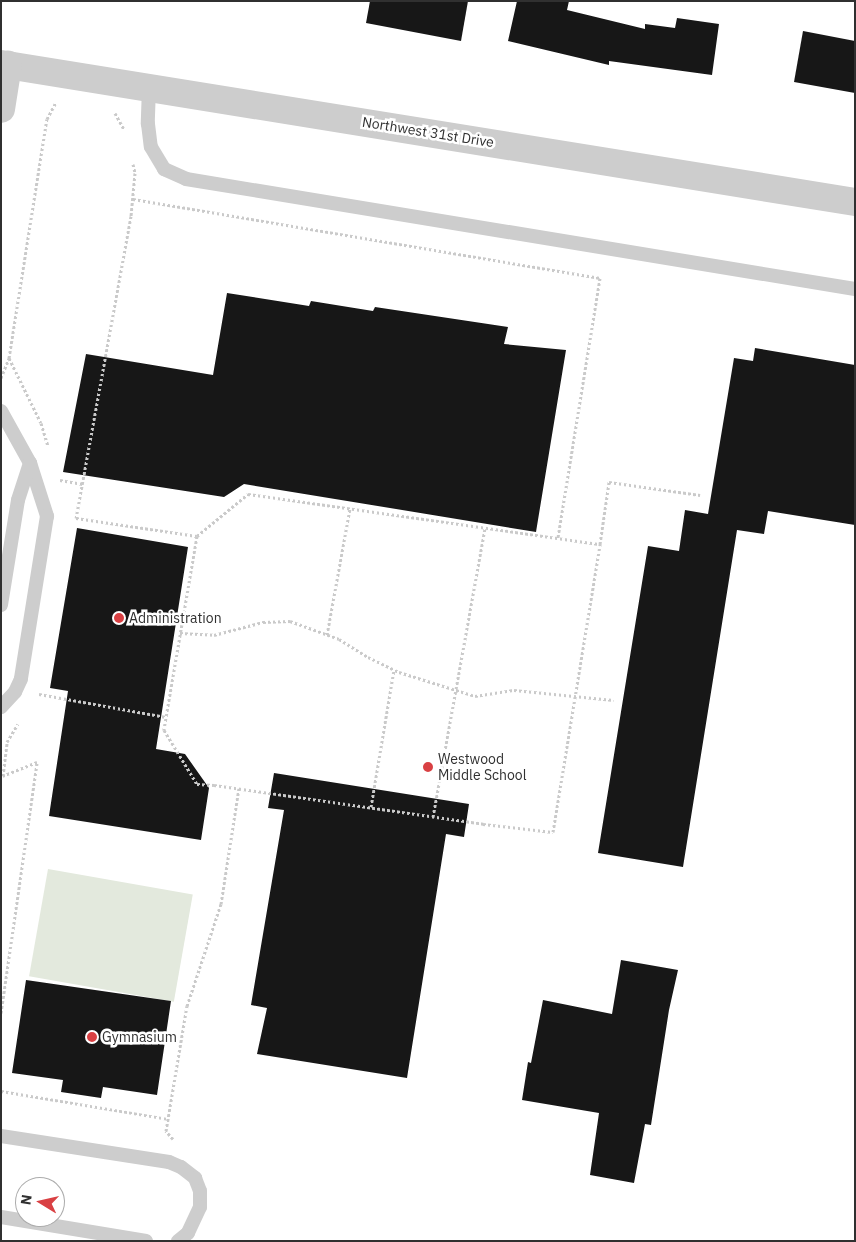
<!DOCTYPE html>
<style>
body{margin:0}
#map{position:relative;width:856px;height:1242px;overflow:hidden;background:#fff;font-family:"IBM Plex Sans",sans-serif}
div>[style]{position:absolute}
.green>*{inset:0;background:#e3e9dd;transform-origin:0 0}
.building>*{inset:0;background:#171717}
.path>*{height:3px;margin-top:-1.5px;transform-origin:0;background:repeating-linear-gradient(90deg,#cacaca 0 2.5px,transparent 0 5px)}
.service>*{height:14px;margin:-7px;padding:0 7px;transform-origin:7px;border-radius:7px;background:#cdcdcd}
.minor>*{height:28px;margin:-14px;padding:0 14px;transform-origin:14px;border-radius:14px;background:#cdcdcd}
.dots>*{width:14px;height:14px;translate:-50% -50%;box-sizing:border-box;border:2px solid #fff;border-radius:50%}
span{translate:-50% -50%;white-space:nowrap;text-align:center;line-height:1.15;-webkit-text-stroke:5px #fff;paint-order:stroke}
.street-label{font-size:14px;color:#303030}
.poi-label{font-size:14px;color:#303030}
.left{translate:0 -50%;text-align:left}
.frame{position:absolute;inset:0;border:2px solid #303030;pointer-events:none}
.north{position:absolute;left:15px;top:1177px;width:50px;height:50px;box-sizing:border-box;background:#fff;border:1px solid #acacac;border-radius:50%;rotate:279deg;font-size:14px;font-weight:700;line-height:20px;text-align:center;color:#303030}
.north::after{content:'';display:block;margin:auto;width:18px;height:22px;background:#d94043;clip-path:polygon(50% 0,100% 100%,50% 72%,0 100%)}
</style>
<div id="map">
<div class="green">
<i style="left:48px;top:869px;width:147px;height:109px;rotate:10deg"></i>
</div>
<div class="building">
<i style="clip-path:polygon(370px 1px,468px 1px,461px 41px,366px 23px)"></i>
<i style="clip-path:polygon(517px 1px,569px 1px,567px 10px,645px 29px,645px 24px,675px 28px,677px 18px,719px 24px,712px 75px,609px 61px,609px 65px,508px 41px)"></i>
<i style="clip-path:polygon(803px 31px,855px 41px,855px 93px,794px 82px)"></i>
<i style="clip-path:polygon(227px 293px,309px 306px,311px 301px,373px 311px,375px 307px,508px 327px,504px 344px,566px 350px,536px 532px,244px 484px,224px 497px,63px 472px,86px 354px,213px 375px)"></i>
<i style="clip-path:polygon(755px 348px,855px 365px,855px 525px,768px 511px,764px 534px,737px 530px,683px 867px,598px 853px,648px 546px,679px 551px,685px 510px,708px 514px,734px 358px,753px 361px)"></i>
<i style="clip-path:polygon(77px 528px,188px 547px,156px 749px,185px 754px,209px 788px,201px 840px,49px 816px,68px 691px,50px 688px)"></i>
<i style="clip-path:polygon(274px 773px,469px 804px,464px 837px,446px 834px,407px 1078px,257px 1054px,267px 1008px,251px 1005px,284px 810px,268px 808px)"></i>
<i style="clip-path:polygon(621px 960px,678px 970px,669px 1010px,651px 1125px,645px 1124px,634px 1183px,590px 1175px,599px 1113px,522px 1100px,528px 1062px,531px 1063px,543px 1000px,612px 1014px)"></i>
<i style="clip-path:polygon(26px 980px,171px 1001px,157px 1095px,103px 1087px,101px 1098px,61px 1092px,63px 1080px,12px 1073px)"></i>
</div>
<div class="path">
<i style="left:115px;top:113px;width:18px;rotate:61deg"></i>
<i style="left:133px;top:164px;width:9px;rotate:77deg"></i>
<i style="left:135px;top:173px;width:43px;rotate:95.3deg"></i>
<i style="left:131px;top:216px;width:307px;rotate:100.3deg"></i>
<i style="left:76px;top:518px;width:122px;rotate:8.5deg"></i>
<i style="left:197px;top:536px;width:66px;rotate:-39.5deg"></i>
<i style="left:248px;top:494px;width:356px;rotate:8.1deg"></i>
<i style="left:600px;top:544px;width:63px;rotate:-81.7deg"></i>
<i style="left:609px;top:482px;width:92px;rotate:8.1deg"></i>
<i style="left:133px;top:199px;width:474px;rotate:9.6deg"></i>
<i style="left:600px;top:278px;width:263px;rotate:99.2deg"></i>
<i style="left:9px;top:358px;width:242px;rotate:-81deg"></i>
<i style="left:47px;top:119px;width:19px;rotate:-62deg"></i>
<i style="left:1px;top:378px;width:22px;rotate:-68deg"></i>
<i style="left:9px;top:358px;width:72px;rotate:63.8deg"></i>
<i style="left:41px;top:423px;width:24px;rotate:73deg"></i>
<i style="left:60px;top:480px;width:23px;rotate:10deg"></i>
<i style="left:197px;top:536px;width:197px;rotate:99.7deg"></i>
<i style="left:164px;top:730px;width:63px;rotate:58.6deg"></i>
<i style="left:197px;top:784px;width:17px;rotate:3deg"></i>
<i style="left:214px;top:785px;width:272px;rotate:8.2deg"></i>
<i style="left:483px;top:824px;width:70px;rotate:6.5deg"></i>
<i style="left:553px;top:832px;width:292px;rotate:-80.7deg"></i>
<i style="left:180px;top:633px;width:34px;rotate:3deg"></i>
<i style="left:214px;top:635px;width:51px;rotate:-14.9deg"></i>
<i style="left:263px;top:622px;width:27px;rotate:-2deg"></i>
<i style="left:290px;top:621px;width:52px;rotate:20.2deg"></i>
<i style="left:339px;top:639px;width:34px;rotate:32deg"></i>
<i style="left:368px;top:657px;width:34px;rotate:26deg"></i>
<i style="left:399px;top:672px;width:80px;rotate:17.5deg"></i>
<i style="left:475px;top:696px;width:39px;rotate:-9deg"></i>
<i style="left:514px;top:690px;width:100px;rotate:5.8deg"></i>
<i style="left:327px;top:635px;width:129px;rotate:-79.7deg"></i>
<i style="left:39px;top:694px;width:129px;rotate:10.3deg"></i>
<i style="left:371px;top:807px;width:139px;rotate:-80.5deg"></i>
<i style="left:433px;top:817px;width:294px;rotate:-79.8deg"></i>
<i style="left:1px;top:1013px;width:254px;rotate:-81.8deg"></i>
<i style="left:37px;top:762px;width:37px;rotate:158deg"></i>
<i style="left:3px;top:776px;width:34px;rotate:-83deg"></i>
<i style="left:7px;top:742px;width:21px;rotate:-59deg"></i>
<i style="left:1px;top:1091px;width:169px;rotate:9.5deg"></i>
<i style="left:173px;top:1139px;width:11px;rotate:-131deg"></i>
<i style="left:166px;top:1131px;width:127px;rotate:-80.5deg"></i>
<i style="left:187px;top:1006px;width:108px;rotate:-71.6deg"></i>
<i style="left:221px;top:904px;width:117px;rotate:-81.2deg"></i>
</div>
<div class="service">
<i style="left:149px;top:87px;width:37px;rotate:92deg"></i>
<i style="left:148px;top:124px;width:23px;rotate:83deg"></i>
<i style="left:151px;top:147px;width:26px;rotate:59deg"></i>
<i style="left:164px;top:169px;width:24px;rotate:24deg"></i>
<i style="left:186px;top:179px;width:678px;rotate:9.34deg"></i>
<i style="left:1px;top:411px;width:60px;rotate:60.9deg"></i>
<i style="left:30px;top:463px;width:56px;rotate:72.2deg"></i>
<i style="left:47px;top:516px;width:165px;rotate:99.1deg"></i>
<i style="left:21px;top:679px;width:14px;rotate:115deg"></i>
<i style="left:15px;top:692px;width:21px;rotate:133deg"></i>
<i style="left:1px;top:605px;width:106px;rotate:-80.8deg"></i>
<i style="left:18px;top:500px;width:39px;rotate:-72deg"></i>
<i style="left:1px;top:1136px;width:170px;rotate:8.8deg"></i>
<i style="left:169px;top:1162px;width:13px;rotate:23deg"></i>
<i style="left:181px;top:1167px;width:18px;rotate:38deg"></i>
<i style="left:195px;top:1178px;width:14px;rotate:69deg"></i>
<i style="left:200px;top:1191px;width:16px;rotate:90deg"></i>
<i style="left:200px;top:1207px;width:29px;rotate:115deg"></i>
<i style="left:188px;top:1233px;width:13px;rotate:141deg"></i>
<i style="left:1px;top:1217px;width:147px;rotate:9.4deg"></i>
</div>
<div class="minor">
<i style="left:1px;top:64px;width:865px;rotate:9.18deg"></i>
<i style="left:1px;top:109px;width:45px;rotate:-81deg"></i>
</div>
<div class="dots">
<i style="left:119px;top:618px;background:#d94043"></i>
<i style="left:428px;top:767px;background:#d94043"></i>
<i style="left:92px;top:1037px;background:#d94043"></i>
</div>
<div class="street-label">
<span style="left:428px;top:132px;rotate:9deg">Northwest 31st Drive</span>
</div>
<div class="poi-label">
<span class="left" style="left:129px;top:618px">Administration</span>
<span class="left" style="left:438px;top:767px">Westwood<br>Middle School</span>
<span class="left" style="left:102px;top:1037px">Gymnasium</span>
</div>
<div class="frame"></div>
<div class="north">N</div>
</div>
